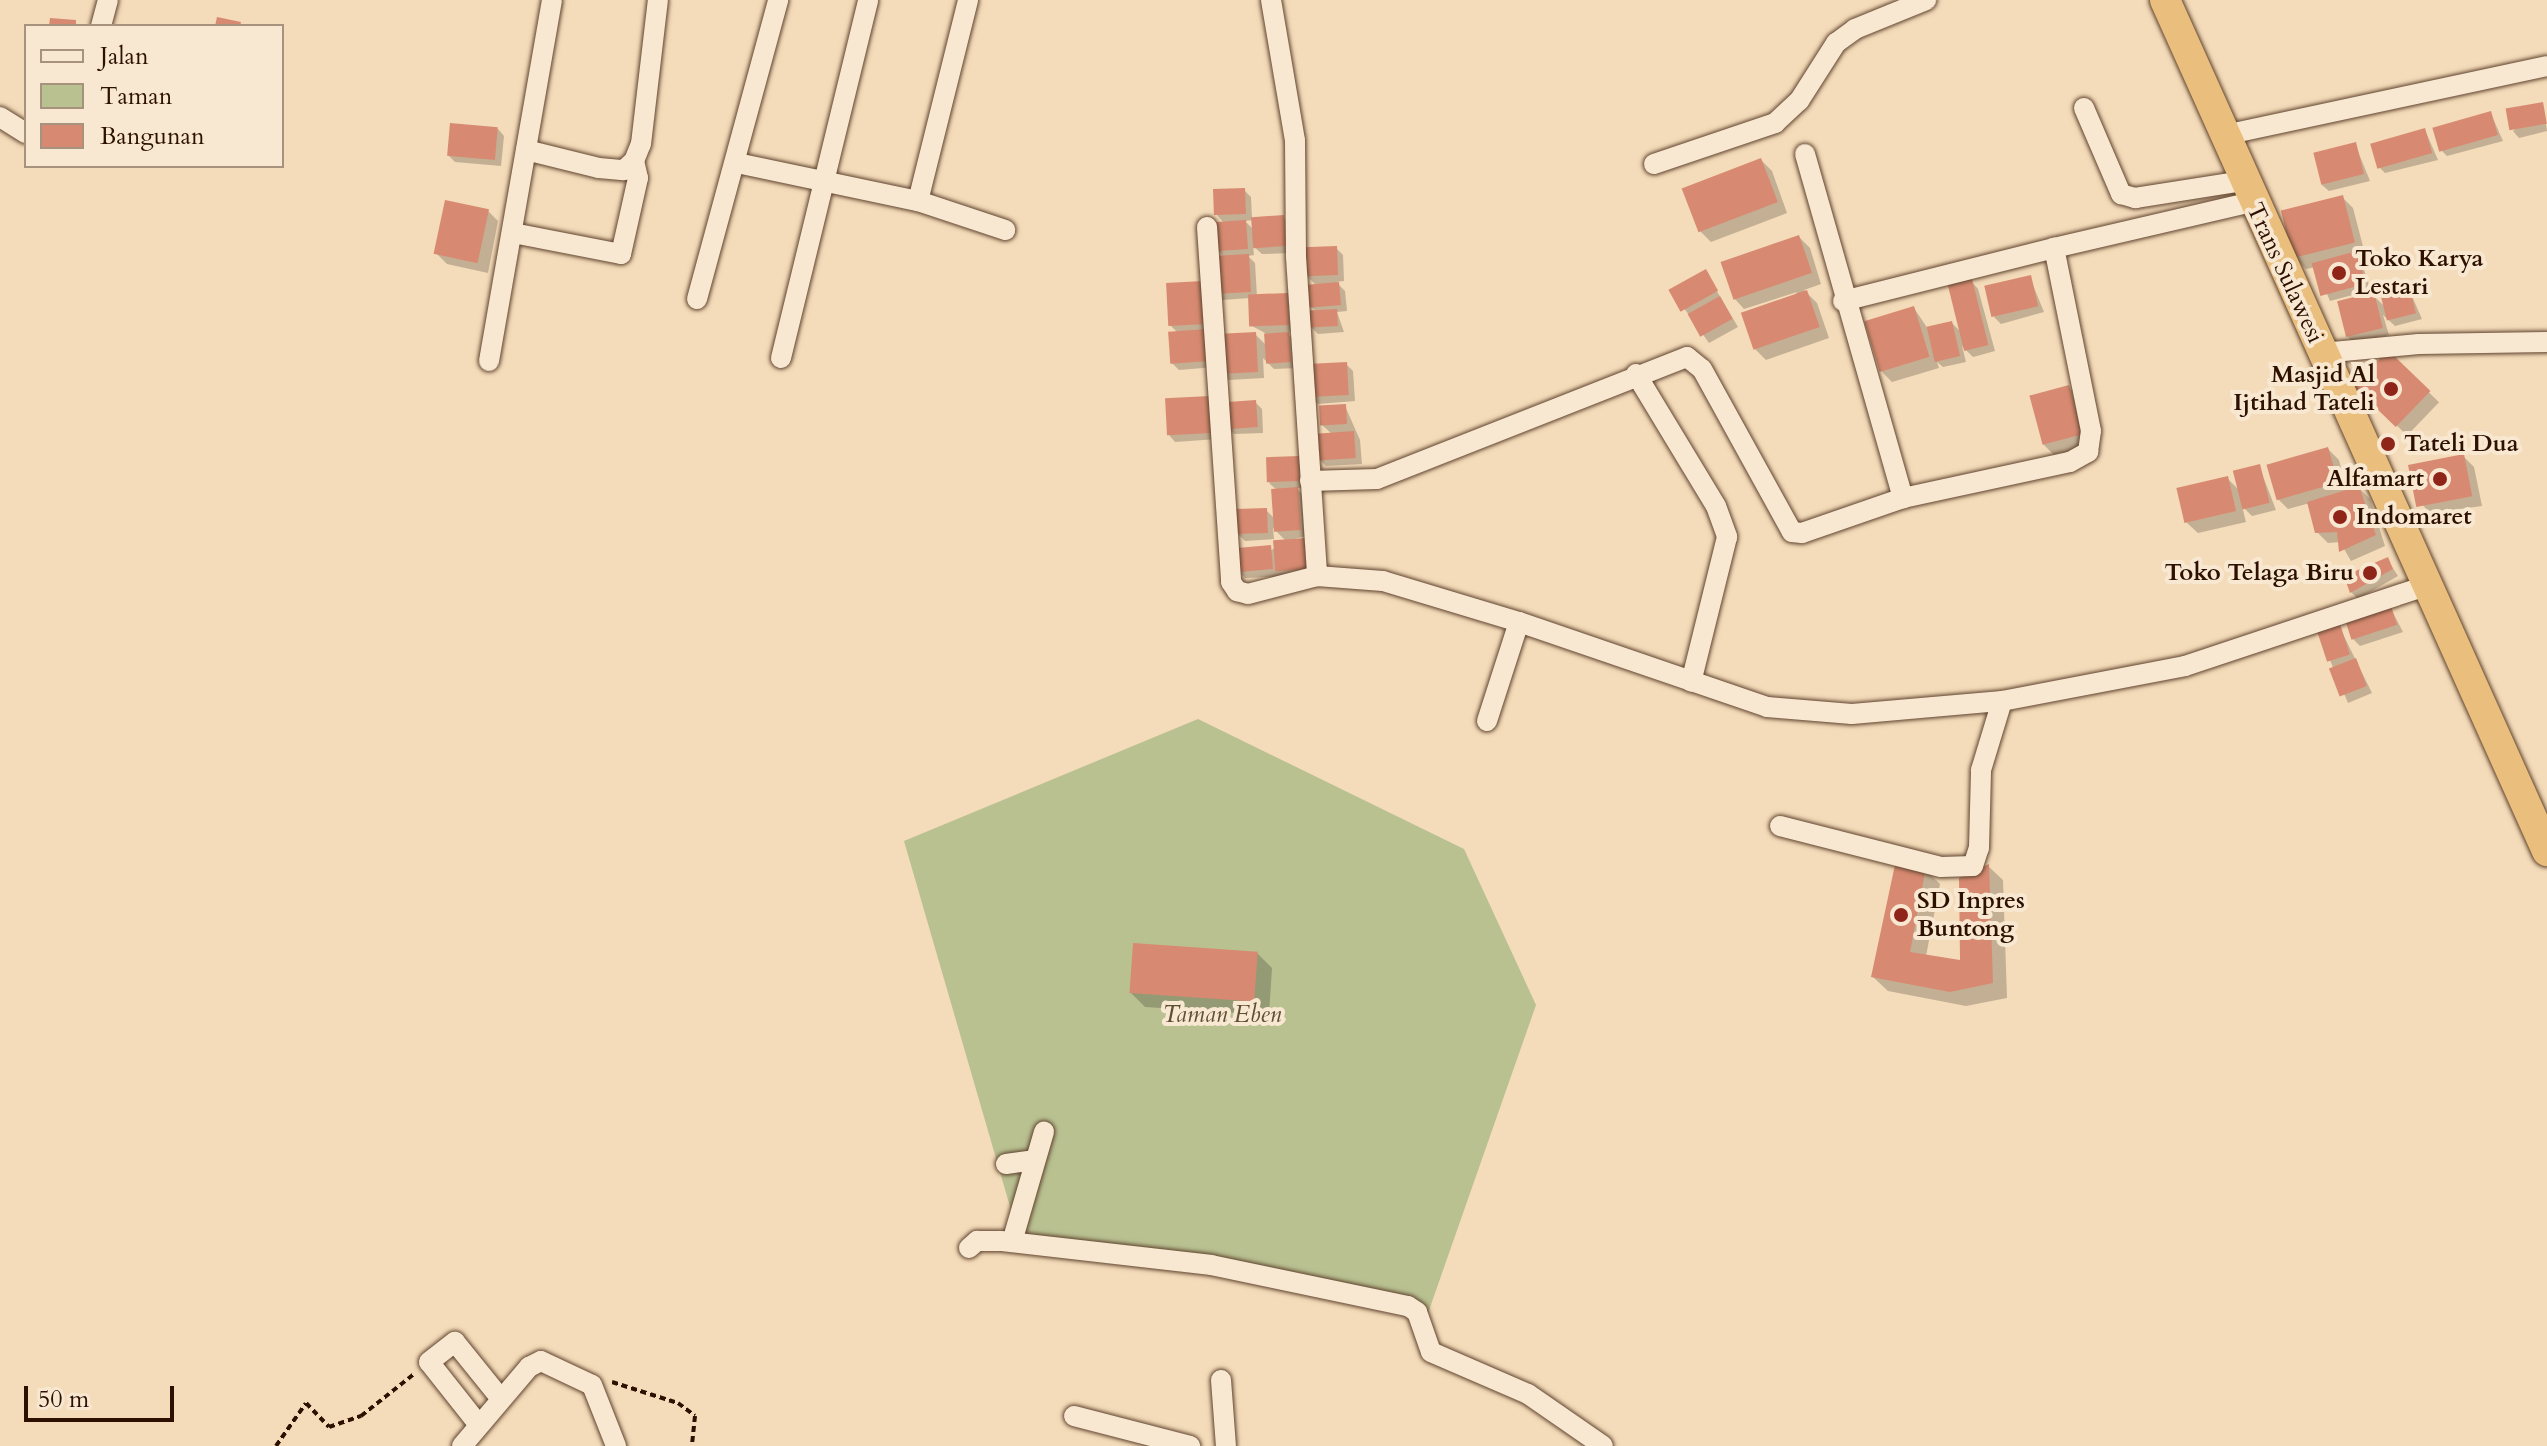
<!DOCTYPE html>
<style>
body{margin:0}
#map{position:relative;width:2547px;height:1446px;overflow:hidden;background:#f4dbb9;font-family:Cardo,serif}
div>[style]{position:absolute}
.green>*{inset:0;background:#b9c191}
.shadow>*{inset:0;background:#0003;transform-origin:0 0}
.building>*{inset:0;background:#d78a71;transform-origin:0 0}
.path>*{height:4px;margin-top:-2px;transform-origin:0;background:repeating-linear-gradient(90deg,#2d1000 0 6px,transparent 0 10px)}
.roads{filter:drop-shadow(0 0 2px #5f432e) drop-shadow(0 0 2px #5f432e)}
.minor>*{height:20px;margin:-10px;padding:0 10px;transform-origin:10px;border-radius:10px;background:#f8e8d2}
.highway>*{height:30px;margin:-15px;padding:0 15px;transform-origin:15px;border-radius:15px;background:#eabe7c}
.dots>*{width:22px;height:22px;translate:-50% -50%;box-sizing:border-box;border:4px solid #f8e8d2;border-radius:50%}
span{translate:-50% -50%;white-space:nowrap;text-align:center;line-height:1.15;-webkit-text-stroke:8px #f8e8d2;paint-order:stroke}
.poi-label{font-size:24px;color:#2d1000;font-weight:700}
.left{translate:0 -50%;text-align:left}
.right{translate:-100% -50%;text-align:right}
.street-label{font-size:24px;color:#2d1000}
.park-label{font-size:24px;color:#5e4e33;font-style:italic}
.legend{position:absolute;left:24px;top:24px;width:260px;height:144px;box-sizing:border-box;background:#f8e8d2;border:2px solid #a7927e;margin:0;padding:10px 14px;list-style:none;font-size:24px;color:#2d1000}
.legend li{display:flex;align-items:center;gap:16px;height:40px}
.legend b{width:40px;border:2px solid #a7927e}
.scale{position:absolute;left:24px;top:1386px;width:150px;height:36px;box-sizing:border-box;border:4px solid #2d1000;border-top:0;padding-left:10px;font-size:24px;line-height:28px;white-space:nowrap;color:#2d1000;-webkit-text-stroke:6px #f8e8d2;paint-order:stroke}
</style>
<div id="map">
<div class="green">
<i style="clip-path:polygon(1198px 719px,1464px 849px,1536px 1005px,1427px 1316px,1268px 1278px,1022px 1248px,904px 841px)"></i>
</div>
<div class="shadow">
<i style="clip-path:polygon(2543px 105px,2547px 131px,2519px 138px,2513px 131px)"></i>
<i style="clip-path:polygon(2491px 114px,2503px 141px,2447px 156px,2440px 149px)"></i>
<i style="clip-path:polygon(498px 129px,504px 136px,501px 166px,455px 162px,448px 155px)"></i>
<i style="clip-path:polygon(2425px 130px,2438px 160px,2385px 173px,2379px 167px)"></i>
<i style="clip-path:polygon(2355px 144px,2370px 181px,2329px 191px,2322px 185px)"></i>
<i style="clip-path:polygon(1761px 160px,1772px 171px,1787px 213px,1711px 242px,1700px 231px)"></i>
<i style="clip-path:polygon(evenodd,1244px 190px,1251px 197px,1252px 218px,1283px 217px,1290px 224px,1292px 253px,1262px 254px,1253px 246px,1254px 255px,1248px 256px,1255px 263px,1257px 297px,1287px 295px,1294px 302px,1295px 331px,1286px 332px,1295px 341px,1297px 368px,1274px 369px,1263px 358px,1264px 378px,1228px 380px,1222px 373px,1255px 334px,1266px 345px,1265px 333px,1252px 326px,1250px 298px,1222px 300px,1215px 293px,1224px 257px,1217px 250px,1224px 223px,1217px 215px,1244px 190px,1253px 220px,1254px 230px,1245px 221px,1253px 220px)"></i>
<i style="clip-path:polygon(2342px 197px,2353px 208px,2365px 254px,2359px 255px,2371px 290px,2330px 301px,2316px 267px,2306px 269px,2296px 259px)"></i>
<i style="clip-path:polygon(488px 211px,498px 221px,488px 273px,447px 264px,436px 253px)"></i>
<i style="clip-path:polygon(1799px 237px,1810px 248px,1821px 284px,1804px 290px,1817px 303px,1829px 338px,1766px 360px,1755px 349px,1797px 292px,1744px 309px,1734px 298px)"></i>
<i style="clip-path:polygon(1336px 248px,1343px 255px,1344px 281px,1336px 282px,1345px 291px,1347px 311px,1337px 312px,1344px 332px,1318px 334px,1311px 327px,1317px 312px,1311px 306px,1316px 285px,1307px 276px)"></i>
<i style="clip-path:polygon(1705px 271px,1738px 327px,1709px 343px,1671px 290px)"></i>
<i style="clip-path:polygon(2030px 278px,2044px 312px,2001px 324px,1994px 317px)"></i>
<i style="clip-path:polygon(1972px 282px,1978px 289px,1995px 351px,1973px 357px,1962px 346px,1966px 362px,1943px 367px,1937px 362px,1939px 368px,1892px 382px,1882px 372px,1914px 308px,1928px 329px,1952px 323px,1963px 334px)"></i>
<i style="clip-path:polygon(1202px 283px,1215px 367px,1179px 370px,1172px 363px,1178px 333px,1170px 325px)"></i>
<i style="clip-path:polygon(2408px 287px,2422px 319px,2395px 326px,2383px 315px,2389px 335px,2355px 344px,2348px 337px,2373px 295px,2385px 307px)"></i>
<i style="left:2388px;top:353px;width:71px;height:46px;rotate:44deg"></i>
<i style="clip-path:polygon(1346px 364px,1353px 371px,1355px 401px,1318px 404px,1311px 397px)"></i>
<i style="clip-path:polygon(2069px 387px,2079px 398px,2091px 445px,2054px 455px,2043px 444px)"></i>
<i style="clip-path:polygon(1209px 398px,1218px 439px,1175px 442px,1169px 435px)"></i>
<i style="clip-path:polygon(1255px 402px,1262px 409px,1263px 433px,1234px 434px,1228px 428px)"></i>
<i style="clip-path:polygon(1345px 406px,1360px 440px,1362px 464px,1326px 466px,1319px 459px,1332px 434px,1322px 425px)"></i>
<i style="clip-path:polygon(2328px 449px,2339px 460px,2347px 492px,2359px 488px,2370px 499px,2385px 546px,2351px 561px,2340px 542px,2328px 543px,2317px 532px,2310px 503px,2288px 509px,2277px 498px)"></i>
<i style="clip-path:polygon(2463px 456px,2474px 467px,2482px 506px,2430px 513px,2420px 502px)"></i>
<i style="clip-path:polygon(1298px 458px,1305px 465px,1306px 488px,1296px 488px,1304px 496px,1306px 536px,1287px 541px,1314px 575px,1245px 578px,1238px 571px,1286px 541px,1273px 528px,1274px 539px,1245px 541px,1238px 534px,1266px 510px,1275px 519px,1277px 490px,1269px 483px)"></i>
<i style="clip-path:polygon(2259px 466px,2276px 510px,2252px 516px,2242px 506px,2246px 522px,2198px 533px,2187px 523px,2227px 478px,2241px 492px)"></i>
<i style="clip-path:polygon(2387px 559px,2398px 576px,2358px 599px,2351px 592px)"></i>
<i style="clip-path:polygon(2389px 605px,2403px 632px,2360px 646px,2353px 639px)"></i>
<i style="clip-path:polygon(2339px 626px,2372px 693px,2348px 703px,2319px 634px)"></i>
<i style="clip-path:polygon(1988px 866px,2003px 880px,2007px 998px,1966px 1006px,1888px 991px,1873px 977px,1925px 869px,1940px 884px,1926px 956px,1962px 962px)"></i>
<i style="clip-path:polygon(1257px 953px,1272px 968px,1269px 1015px,1145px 1007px,1131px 993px)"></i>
</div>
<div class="building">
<i style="clip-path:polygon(217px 17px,241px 22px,240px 26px,215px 26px)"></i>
<i style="clip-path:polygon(50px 18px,76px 20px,76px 26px,49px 26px)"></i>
<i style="left:2543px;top:102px;width:22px;height:38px;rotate:80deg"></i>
<i style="left:2491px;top:111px;width:25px;height:61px;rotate:74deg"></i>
<i style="left:450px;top:123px;width:48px;height:33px;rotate:5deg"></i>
<i style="left:2425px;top:128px;width:26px;height:57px;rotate:74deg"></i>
<i style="left:2356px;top:142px;width:33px;height:44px;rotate:76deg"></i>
<i style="left:1761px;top:158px;width:47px;height:85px;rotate:69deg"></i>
<i style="left:1245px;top:188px;width:26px;height:32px;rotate:88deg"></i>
<i style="left:2343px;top:195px;width:49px;height:64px;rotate:76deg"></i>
<i style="left:445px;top:200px;width:45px;height:55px;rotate:12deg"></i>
<i style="left:1284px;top:215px;width:31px;height:33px;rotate:86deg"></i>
<i style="left:1246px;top:220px;width:29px;height:33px;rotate:86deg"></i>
<i style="left:1799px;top:235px;width:40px;height:83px;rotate:71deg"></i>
<i style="left:1337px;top:246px;width:29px;height:34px;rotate:88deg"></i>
<i style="left:2357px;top:251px;width:34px;height:47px;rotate:75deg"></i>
<i style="left:1249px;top:254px;width:38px;height:38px;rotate:87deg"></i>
<i style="left:1706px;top:269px;width:25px;height:43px;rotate:61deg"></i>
<i style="left:2031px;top:275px;width:32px;height:48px;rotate:77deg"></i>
<i style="left:1972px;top:279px;width:68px;height:25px;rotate:76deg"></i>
<i style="left:1203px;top:281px;width:43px;height:37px;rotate:87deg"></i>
<i style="left:1339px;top:282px;width:23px;height:32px;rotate:85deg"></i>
<i style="left:2409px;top:285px;width:29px;height:30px;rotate:76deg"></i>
<i style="left:1807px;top:290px;width:39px;height:70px;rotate:71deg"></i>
<i style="left:2374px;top:292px;width:37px;height:38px;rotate:76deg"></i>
<i style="left:1288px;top:293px;width:32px;height:40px;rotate:88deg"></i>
<i style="left:1720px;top:296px;width:26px;height:37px;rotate:61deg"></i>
<i style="left:1914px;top:306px;width:53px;height:52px;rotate:73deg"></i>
<i style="left:1337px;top:309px;width:17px;height:29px;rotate:87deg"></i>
<i style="left:1952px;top:321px;width:36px;height:26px;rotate:77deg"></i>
<i style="left:1207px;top:329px;width:32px;height:39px;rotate:86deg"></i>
<i style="left:1256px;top:332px;width:40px;height:39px;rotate:87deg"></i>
<i style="left:1289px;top:332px;width:30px;height:25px;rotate:86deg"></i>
<i style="left:2388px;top:350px;width:59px;height:50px;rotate:44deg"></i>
<i style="left:1347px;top:362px;width:33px;height:40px;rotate:87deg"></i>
<i style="left:2069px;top:385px;width:51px;height:41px;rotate:75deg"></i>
<i style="left:1210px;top:396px;width:37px;height:45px;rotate:87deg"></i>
<i style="left:1256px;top:400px;width:27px;height:32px;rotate:86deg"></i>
<i style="left:1346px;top:404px;width:20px;height:27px;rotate:87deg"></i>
<i style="left:1354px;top:431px;width:27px;height:38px;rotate:86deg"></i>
<i style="left:2328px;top:447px;width:37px;height:64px;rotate:74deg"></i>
<i style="left:2464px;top:454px;width:43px;height:57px;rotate:79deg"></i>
<i style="left:1299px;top:456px;width:25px;height:33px;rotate:88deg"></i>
<i style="left:2260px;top:464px;width:40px;height:28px;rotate:76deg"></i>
<i style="left:2228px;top:476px;width:36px;height:53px;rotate:77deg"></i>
<i style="clip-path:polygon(2359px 486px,2376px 535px,2339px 552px,2337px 532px,2315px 533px,2307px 502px)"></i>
<i style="left:1298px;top:487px;width:43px;height:27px;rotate:86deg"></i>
<i style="left:1267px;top:508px;width:25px;height:32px;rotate:88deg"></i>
<i style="left:1306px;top:538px;width:31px;height:33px;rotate:86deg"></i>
<i style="left:1271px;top:545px;width:24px;height:37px;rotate:85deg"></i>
<i style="clip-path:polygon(2388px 557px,2393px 569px,2350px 593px,2344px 576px)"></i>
<i style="left:2390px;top:603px;width:23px;height:48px;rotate:72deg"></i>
<i style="left:2340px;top:624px;width:32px;height:24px;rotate:72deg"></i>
<i style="left:2356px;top:658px;width:30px;height:29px;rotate:69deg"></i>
<i style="clip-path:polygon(1896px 860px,1926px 867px,1910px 952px,1960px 960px,1959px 878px,1989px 864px,1993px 983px,1950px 992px,1871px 977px)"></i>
<i style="left:1133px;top:943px;width:125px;height:50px;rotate:4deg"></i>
</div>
<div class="path">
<i style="left:612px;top:1382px;width:69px;rotate:17.7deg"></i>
<i style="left:678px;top:1403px;width:21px;rotate:37deg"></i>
<i style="left:695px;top:1416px;width:30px;rotate:96deg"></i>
<i style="left:276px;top:1446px;width:52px;rotate:-55.1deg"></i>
<i style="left:306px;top:1403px;width:33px;rotate:46deg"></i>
<i style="left:329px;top:1427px;width:34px;rotate:-19deg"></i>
<i style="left:361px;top:1416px;width:68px;rotate:-38.4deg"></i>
</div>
<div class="roads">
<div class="minor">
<i style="left:1271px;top:0;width:143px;rotate:80.3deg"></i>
<i style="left:1295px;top:141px;width:116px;rotate:89.5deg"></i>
<i style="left:1296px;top:257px;width:320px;rotate:86.2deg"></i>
<i style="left:1317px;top:576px;width:66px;rotate:4.3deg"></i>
<i style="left:1383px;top:581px;width:142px;rotate:16.8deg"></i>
<i style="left:101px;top:26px;width:27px;rotate:-75deg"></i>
<i style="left:2084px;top:108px;width:94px;rotate:66.7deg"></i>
<i style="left:2121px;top:194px;width:15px;rotate:16deg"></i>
<i style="left:2135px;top:198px;width:110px;rotate:-8.9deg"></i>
<i style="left:0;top:117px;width:31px;rotate:32deg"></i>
<i style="left:2225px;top:135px;width:329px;rotate:-12.1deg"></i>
<i style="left:526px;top:150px;width:75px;rotate:13.9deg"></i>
<i style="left:599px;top:168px;width:25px;rotate:5deg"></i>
<i style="left:624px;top:170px;width:13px;rotate:-42deg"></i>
<i style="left:634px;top:161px;width:18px;rotate:-68deg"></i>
<i style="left:641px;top:144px;width:145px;rotate:-83.3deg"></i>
<i style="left:1805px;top:154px;width:358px;rotate:74.1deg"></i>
<i style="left:1903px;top:498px;width:171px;rotate:-12.2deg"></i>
<i style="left:2070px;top:462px;width:21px;rotate:-29deg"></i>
<i style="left:2088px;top:452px;width:21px;rotate:-82deg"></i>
<i style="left:2091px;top:431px;width:187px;rotate:-101.4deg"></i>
<i style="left:2054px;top:248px;width:203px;rotate:-13.1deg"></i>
<i style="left:737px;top:163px;width:185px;rotate:11.9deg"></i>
<i style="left:918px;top:201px;width:207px;rotate:-76deg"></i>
<i style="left:1654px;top:164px;width:128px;rotate:-18.7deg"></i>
<i style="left:1775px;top:123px;width:33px;rotate:-43deg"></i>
<i style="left:1799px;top:101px;width:69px;rotate:-57.5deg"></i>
<i style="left:1836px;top:43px;width:24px;rotate:-36deg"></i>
<i style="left:1855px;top:29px;width:77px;rotate:-22.2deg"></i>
<i style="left:918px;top:201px;width:92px;rotate:18.4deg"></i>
<i style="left:1207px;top:227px;width:356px;rotate:86.1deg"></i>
<i style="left:1231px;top:582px;width:11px;rotate:56deg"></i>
<i style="left:1237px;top:591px;width:11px;rotate:15deg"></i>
<i style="left:1248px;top:594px;width:71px;rotate:-14.6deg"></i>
<i style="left:513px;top:233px;width:110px;rotate:11deg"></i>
<i style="left:621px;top:254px;width:78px;rotate:-77.4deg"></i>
<i style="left:638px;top:178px;width:17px;rotate:-103deg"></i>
<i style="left:697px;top:299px;width:310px;rotate:-74.8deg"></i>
<i style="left:1843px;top:301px;width:218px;rotate:-14.1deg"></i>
<i style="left:2322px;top:353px;width:97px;rotate:-5.3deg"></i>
<i style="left:2419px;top:344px;width:128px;rotate:-0.9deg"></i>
<i style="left:781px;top:358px;width:368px;rotate:-76.3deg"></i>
<i style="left:489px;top:361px;width:366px;rotate:-80.1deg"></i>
<i style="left:1636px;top:374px;width:154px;rotate:58.8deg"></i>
<i style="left:1716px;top:506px;width:33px;rotate:70deg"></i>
<i style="left:1727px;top:537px;width:149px;rotate:103.9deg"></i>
<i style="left:1310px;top:481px;width:67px;rotate:-1.7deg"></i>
<i style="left:1377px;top:479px;width:333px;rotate:-21.5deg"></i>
<i style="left:1687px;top:357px;width:19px;rotate:39deg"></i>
<i style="left:1702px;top:369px;width:186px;rotate:61.1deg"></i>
<i style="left:1792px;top:532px;width:10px;rotate:6deg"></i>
<i style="left:1802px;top:533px;width:107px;rotate:-19.1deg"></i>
<i style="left:1487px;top:721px;width:104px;rotate:-72.1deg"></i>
<i style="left:1519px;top:622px;width:262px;rotate:18.9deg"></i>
<i style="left:1767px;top:707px;width:85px;rotate:4.7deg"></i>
<i style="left:1852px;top:714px;width:151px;rotate:-5deg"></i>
<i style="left:2002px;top:701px;width:186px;rotate:-10.8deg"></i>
<i style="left:2185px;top:666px;width:253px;rotate:-18.4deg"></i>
<i style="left:1780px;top:826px;width:166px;rotate:14.3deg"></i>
<i style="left:1941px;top:867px;width:32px;rotate:-2deg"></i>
<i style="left:1973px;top:866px;width:19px;rotate:-72deg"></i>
<i style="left:1979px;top:848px;width:78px;rotate:-88.5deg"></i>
<i style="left:1981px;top:770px;width:72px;rotate:-73.1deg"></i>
<i style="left:1006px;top:1164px;width:28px;rotate:-8deg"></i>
<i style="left:1012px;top:1242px;width:115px;rotate:-73.8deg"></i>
<i style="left:969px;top:1248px;width:11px;rotate:-41deg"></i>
<i style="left:977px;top:1241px;width:24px"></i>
<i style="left:1001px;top:1241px;width:211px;rotate:6.5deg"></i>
<i style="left:1211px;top:1265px;width:201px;rotate:11.8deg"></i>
<i style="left:1408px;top:1306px;width:11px;rotate:34deg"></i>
<i style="left:1417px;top:1312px;width:42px;rotate:70.7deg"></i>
<i style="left:1431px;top:1352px;width:106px;rotate:23.4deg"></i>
<i style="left:1528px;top:1394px;width:91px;rotate:34.7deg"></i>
<i style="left:1221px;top:1380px;width:66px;rotate:85.7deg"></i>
<i style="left:1074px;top:1416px;width:120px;rotate:14.5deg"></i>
<i style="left:479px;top:1425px;width:80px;rotate:-128.4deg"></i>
<i style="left:429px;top:1362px;width:33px;rotate:-38deg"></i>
<i style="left:455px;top:1342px;width:73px;rotate:51.1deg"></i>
<i style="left:462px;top:1446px;width:104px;rotate:-49.7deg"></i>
<i style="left:529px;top:1367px;width:13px;rotate:-27deg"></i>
<i style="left:541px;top:1361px;width:56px;rotate:25.2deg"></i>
<i style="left:592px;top:1385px;width:66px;rotate:68.5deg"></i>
</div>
<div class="highway">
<i style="left:2165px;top:0;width:933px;rotate:65.83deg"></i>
</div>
</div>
<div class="dots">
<i style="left:2339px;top:273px;background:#8f2418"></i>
<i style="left:2391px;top:389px;background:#8f2418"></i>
<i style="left:2388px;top:444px;background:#8f2418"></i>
<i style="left:2440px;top:479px;background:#8f2418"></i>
<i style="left:2340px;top:517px;background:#8f2418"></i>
<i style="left:2370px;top:573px;background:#8f2418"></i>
<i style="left:1901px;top:915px;background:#8f2418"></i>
</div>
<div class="poi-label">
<span class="left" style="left:2355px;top:273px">Toko Karya<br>Lestari</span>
<span class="right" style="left:2375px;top:389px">Masjid Al<br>Ijtihad Tateli</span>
<span class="left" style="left:2404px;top:444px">Tateli Dua</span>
<span class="right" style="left:2424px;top:479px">Alfamart</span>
<span class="left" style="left:2356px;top:517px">Indomaret</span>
<span class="right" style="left:2354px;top:573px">Toko Telaga Biru</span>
<span class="left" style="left:1917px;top:915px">SD Inpres<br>Buntong</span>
</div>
<div class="street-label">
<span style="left:2285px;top:273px;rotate:65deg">Trans Sulawesi</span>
</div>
<div class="park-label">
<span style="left:1222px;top:1015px">Taman Eben</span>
</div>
<ul class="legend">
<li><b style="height:10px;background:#f8e8d2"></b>Jalan</li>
<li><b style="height:22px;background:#b9c191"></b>Taman</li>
<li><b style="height:22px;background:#d78a71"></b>Bangunan</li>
</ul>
<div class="scale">50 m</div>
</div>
